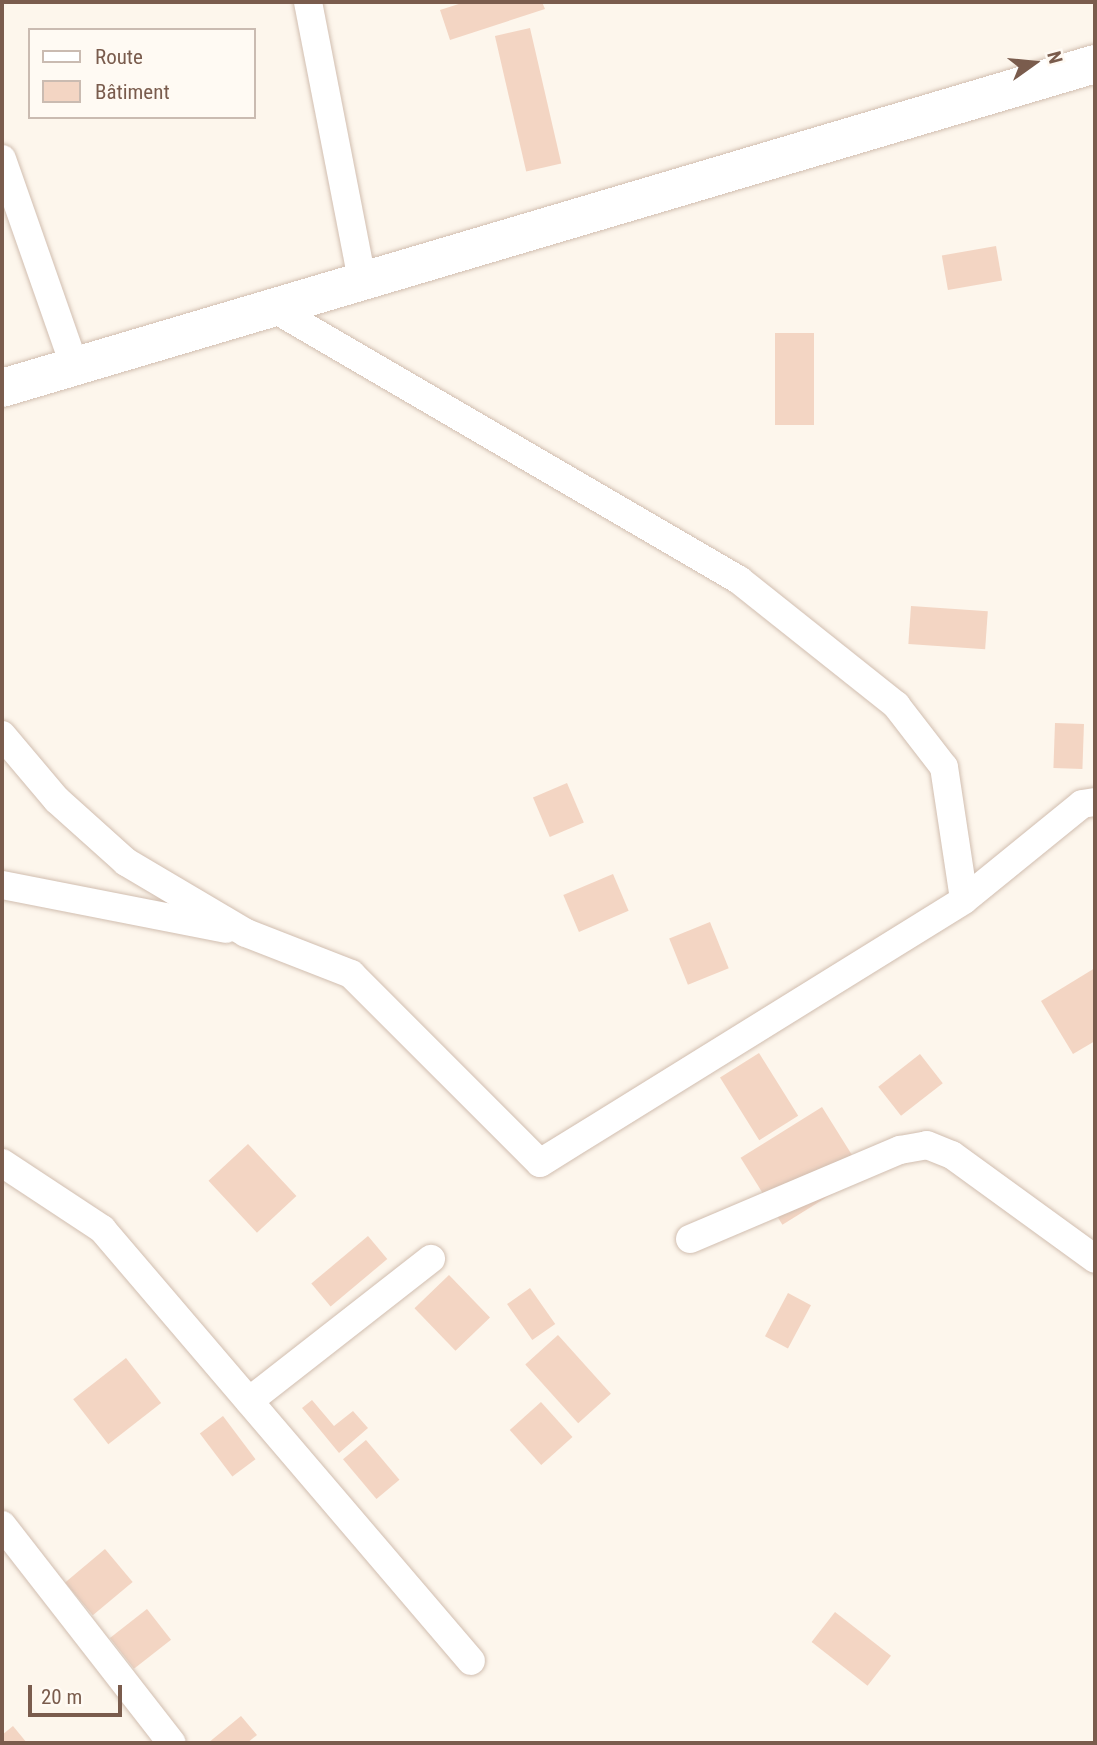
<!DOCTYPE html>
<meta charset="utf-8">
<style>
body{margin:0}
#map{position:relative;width:1097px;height:1745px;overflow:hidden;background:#fdf6ec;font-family:"Roboto Condensed",sans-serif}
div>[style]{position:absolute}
.building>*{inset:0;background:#f3d5c3;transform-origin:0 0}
.roads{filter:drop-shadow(0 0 2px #d1beb0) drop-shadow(0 0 2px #d1beb0)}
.street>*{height:28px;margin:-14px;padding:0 14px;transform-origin:14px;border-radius:14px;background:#fff}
.secondary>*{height:38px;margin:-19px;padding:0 19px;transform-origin:19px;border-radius:19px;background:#fff}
span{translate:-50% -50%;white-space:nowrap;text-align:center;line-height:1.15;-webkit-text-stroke:6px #fffaf3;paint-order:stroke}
.frame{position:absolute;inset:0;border:4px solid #7a5c4d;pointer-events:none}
.legend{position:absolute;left:28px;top:28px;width:228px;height:91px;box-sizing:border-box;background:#fffaf3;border:2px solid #cabbb1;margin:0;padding:9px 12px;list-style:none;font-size:21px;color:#7a5c4d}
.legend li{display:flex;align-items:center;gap:14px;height:35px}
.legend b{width:35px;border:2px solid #cabbb1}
.north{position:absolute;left:999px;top:28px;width:70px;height:70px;-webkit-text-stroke:5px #fffaf3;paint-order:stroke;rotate:75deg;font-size:19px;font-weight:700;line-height:28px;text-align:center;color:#7a5c4d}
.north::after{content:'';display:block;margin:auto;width:24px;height:32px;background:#7a5c4d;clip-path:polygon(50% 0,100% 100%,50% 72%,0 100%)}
.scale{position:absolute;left:28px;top:1685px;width:94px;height:32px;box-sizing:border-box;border:4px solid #7a5c4d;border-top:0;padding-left:9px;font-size:21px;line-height:24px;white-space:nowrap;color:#7a5c4d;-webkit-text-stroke:5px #fffaf3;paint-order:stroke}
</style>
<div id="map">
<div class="building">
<i style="clip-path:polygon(465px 2px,542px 2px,545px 9px,450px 40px,440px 10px)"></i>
<i style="left:530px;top:28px;width:139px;height:36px;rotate:77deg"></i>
<i style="left:996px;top:246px;width:35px;height:55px;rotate:80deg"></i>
<i style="left:775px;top:333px;width:39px;height:92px"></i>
<i style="left:911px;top:606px;width:77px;height:38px;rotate:4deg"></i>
<i style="left:1055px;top:723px;width:29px;height:45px;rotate:2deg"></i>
<i style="left:567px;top:783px;width:43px;height:37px;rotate:67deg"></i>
<i style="left:613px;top:874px;width:40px;height:54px;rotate:67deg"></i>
<i style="left:710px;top:922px;width:50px;height:44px;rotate:68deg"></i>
<i style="clip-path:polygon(1095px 968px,1095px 1041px,1073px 1054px,1041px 1001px)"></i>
<i style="left:759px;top:1053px;width:74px;height:46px;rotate:58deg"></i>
<i style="left:920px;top:1054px;width:37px;height:53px;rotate:52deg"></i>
<i style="left:822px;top:1107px;width:79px;height:96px;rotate:58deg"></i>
<i style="left:248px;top:1144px;width:71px;height:54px;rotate:47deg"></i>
<i style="left:368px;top:1236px;width:30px;height:74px;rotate:50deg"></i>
<i style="left:449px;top:1275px;width:59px;height:48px;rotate:46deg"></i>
<i style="left:530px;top:1288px;width:44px;height:28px;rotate:55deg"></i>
<i style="left:788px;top:1293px;width:26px;height:49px;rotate:28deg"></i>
<i style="left:558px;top:1335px;width:79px;height:44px;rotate:48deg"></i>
<i style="left:126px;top:1358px;width:57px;height:67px;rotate:52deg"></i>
<i style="clip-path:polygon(312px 1400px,334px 1426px,353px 1411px,368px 1428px,339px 1453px,302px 1408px)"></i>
<i style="left:541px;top:1402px;width:47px;height:42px;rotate:48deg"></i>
<i style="left:223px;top:1416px;width:54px;height:29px;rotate:53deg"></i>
<i style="left:366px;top:1440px;width:52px;height:30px;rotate:50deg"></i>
<i style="left:105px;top:1549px;width:43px;height:52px;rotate:50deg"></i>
<i style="left:147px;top:1609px;width:39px;height:47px;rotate:52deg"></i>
<i style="left:835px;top:1612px;width:71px;height:38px;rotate:38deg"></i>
<i style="clip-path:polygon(241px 1716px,257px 1735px,247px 1743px,208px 1743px)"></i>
<i style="clip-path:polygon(13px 1726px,27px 1743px,2px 1743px,2px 1735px)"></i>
</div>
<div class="roads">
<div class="street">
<i style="left:308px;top:2px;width:284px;rotate:79deg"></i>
<i style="left:2px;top:159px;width:224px;rotate:70.7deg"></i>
<i style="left:273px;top:308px;width:540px;rotate:30.27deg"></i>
<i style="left:739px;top:580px;width:201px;rotate:38.5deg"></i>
<i style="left:896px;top:705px;width:78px;rotate:52.3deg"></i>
<i style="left:944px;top:767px;width:134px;rotate:81.4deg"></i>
<i style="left:2px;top:735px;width:85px;rotate:49.8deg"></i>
<i style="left:57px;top:800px;width:93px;rotate:41.9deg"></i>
<i style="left:126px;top:862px;width:139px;rotate:30.6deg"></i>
<i style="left:246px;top:933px;width:113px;rotate:21.3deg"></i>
<i style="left:351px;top:974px;width:267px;rotate:45deg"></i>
<i style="left:540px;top:1163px;width:499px;rotate:-31.8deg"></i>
<i style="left:964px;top:900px;width:152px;rotate:-39.1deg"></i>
<i style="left:1082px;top:804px;width:13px;rotate:-9deg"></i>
<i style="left:2px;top:885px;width:228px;rotate:11.1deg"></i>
<i style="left:2px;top:1163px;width:120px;rotate:33.4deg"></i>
<i style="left:102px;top:1229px;width:568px;rotate:49.5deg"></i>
<i style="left:690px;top:1239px;width:228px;rotate:-23deg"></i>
<i style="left:900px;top:1150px;width:27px;rotate:-10deg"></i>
<i style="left:927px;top:1145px;width:27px;rotate:22deg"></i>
<i style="left:952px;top:1155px;width:177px;rotate:36deg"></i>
<i style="left:249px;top:1401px;width:231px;rotate:-38deg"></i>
<i style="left:2px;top:1525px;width:276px;rotate:52.1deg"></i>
</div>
<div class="secondary">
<i style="left:2px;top:388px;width:1140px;rotate:-16.51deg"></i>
</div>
</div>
<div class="frame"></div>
<ul class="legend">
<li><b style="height:9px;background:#fff"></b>Route</li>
<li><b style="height:19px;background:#f3d5c3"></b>Bâtiment</li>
</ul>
<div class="north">N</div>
<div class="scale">20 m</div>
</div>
